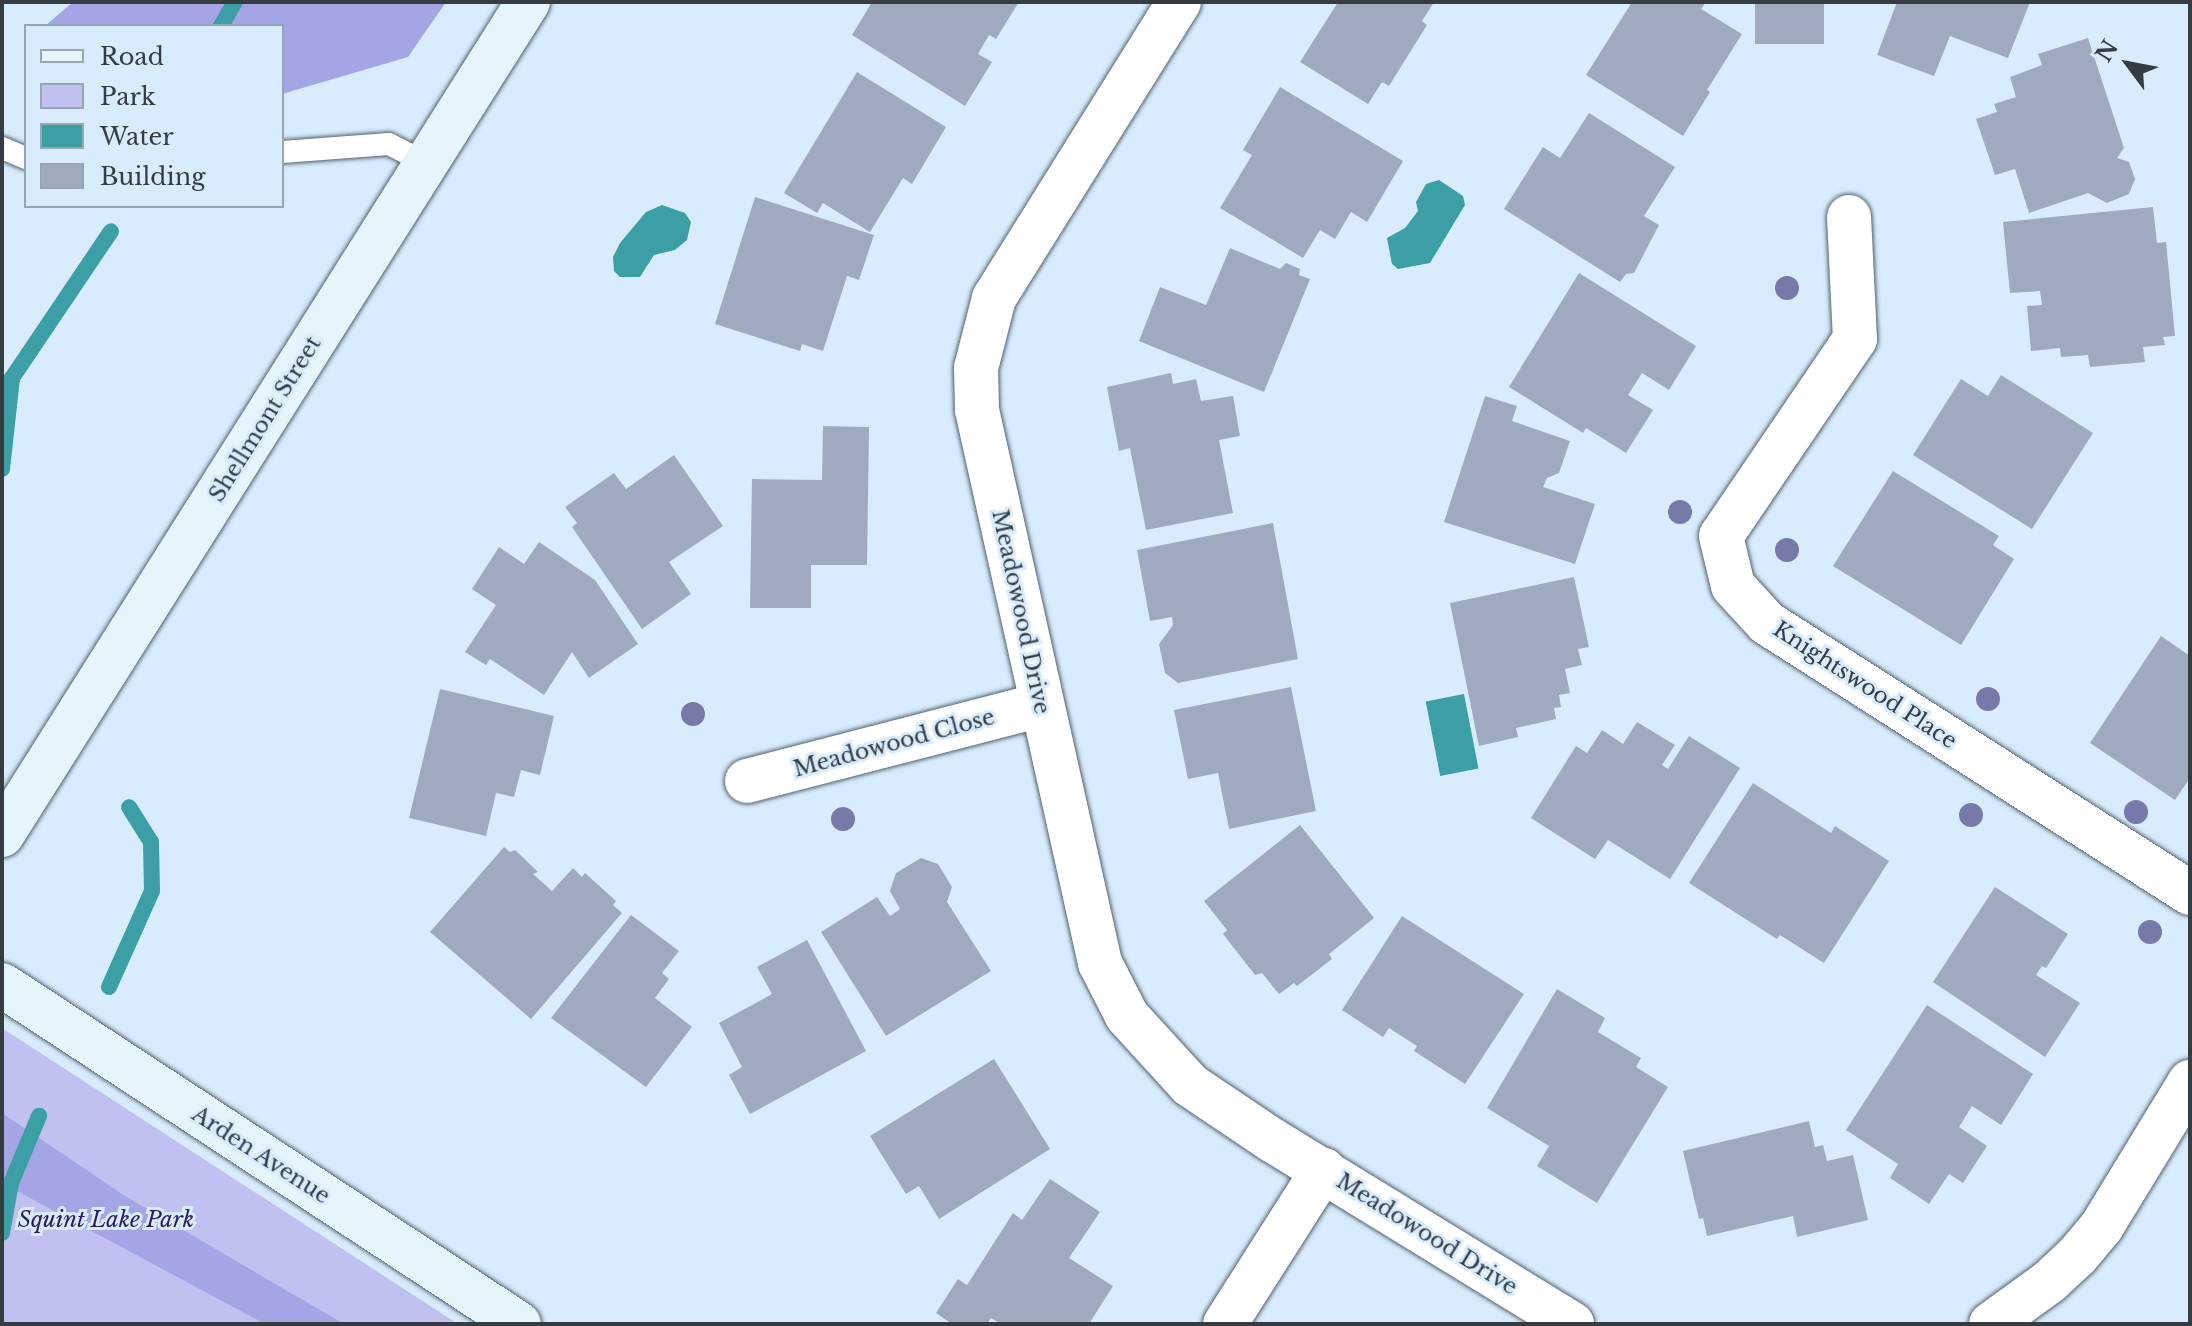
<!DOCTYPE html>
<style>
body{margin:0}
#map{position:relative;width:2192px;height:1326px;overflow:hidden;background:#d8ecfd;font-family:"Libre Baskerville",serif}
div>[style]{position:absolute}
.green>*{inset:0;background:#c0c1f1}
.forest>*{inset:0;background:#a4a5e4}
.water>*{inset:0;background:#3c9fa6;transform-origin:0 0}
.stream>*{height:16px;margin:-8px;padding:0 8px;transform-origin:8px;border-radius:8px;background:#3c9fa6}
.building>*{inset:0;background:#a0aabf;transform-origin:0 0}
.roads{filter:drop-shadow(0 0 2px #516270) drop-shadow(0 0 2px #516270)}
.lane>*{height:22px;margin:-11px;padding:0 11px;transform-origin:11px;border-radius:11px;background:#fff}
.street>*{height:44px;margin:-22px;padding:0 22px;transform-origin:22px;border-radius:22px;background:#fff}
.secondary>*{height:44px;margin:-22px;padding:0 22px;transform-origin:22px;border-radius:22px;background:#e5f5fb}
.trees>*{width:24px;height:24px;margin:-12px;border-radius:50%;background:#7779a9}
span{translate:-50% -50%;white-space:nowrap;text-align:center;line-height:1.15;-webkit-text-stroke:6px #d8ecfd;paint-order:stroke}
.street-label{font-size:22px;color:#353d43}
.park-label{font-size:22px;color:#281b64;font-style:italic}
.frame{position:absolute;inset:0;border:4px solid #353d43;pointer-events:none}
.legend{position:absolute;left:24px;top:24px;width:260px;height:184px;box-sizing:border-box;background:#d8ecfd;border:2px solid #97a6b3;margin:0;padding:10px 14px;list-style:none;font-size:24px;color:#353d43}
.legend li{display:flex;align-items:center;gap:16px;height:40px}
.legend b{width:40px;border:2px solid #97a6b3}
.north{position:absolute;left:2088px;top:24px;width:80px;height:80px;-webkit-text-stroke:6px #d8ecfd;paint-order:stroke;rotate:302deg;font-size:22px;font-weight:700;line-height:32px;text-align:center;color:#353d43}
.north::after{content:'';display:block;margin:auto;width:28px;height:36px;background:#353d43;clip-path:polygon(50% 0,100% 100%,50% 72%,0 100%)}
</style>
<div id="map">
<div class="green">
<i style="clip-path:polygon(2px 1028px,458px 1324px,2px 1324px)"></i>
</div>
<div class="forest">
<i style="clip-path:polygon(73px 2px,446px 2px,408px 57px,282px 94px,282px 26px,45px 26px)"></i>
<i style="clip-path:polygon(2px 1113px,125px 1196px,344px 1324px,265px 1324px,2px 1183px)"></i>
</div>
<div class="water">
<i style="clip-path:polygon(1439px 180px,1463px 196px,1465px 205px,1430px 263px,1398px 269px,1392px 264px,1387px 238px,1405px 228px,1418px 211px,1416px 202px,1426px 184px)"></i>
<i style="clip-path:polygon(662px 205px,685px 213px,691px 222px,687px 240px,675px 250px,654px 255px,640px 277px,620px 277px,614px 271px,613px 257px,620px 243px,646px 212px)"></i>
<i style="left:1464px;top:694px;width:76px;height:39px;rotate:79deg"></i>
</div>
<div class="stream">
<i style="left:221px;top:26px;width:28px;rotate:-60deg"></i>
<i style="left:2px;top:469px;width:92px;rotate:-83.7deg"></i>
<i style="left:12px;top:378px;width:177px;rotate:-56deg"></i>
<i style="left:109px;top:987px;width:105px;rotate:-65.9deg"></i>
<i style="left:152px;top:891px;width:49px;rotate:-91.2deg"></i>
<i style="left:151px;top:842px;width:41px;rotate:-122.2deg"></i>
<i style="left:2px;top:1233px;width:51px;rotate:-79.8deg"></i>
<i style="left:11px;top:1183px;width:73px;rotate:-67.3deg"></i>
</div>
<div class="building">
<i style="clip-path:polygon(872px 2px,1019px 2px,996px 39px,989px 35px,978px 54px,992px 62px,965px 106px,852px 35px)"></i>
<i style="clip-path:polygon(1338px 2px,1434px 2px,1422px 21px,1427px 25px,1389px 86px,1382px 82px,1368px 104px,1300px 62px)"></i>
<i style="clip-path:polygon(1632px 2px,1706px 2px,1701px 9px,1742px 34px,1707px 90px,1710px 92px,1683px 136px,1586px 75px)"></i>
<i style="left:1755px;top:2px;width:69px;height:42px"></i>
<i style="clip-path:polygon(1897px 2px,2030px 2px,2008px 58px,1950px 36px,1934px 76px,1877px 55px)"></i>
<i style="clip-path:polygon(2088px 38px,2124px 148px,2117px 158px,2129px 162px,2135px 179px,2129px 194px,2107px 203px,2088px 193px,2029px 213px,2015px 169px,1995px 175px,1976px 119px,1997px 112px,1994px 104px,2016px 97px,2010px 77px,2042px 65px,2038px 54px)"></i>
<i style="clip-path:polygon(857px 72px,946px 127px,912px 184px,903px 178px,870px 232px,823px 203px,817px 213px,784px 193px)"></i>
<i style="clip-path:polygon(1280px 87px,1403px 161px,1367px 222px,1351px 212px,1335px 239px,1320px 230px,1303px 258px,1220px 208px,1252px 155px,1243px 150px)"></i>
<i style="clip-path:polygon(1589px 113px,1675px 167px,1644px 216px,1659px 225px,1634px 273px,1626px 274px,1620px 282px,1504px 209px,1543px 147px,1560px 158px)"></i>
<i style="clip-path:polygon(755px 197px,874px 235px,859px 280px,847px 276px,823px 351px,802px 344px,800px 351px,715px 324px)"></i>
<i style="clip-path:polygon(2153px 207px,2157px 243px,2166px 242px,2175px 336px,2163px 337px,2165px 345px,2143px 347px,2145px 362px,2090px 367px,2088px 355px,2061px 357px,2060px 348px,2031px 351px,2027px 306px,2042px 305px,2040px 291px,2010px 293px,2003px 222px)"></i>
<i style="clip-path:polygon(1230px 248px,1280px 269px,1286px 263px,1300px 269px,1299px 275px,1310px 279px,1264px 392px,1139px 341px,1160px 287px,1206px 305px)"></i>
<i style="clip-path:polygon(1579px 273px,1696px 346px,1669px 390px,1642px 373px,1628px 395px,1653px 410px,1626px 453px,1586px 428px,1583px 433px,1509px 387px)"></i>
<i style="clip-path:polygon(1171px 373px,1173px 384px,1196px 379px,1201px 401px,1233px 396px,1240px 436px,1219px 440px,1233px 513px,1146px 530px,1130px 448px,1119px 451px,1107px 387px)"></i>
<i style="clip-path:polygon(2001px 375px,2093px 433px,2032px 529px,1913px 455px,1961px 379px,1988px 396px)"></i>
<i style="clip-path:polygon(1485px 396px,1517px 406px,1512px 421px,1570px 441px,1559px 473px,1547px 478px,1543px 487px,1595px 504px,1575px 564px,1444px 522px)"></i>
<i style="clip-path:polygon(823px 426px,869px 427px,867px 565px,811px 565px,811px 608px,750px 608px,752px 479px,822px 480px)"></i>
<i style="clip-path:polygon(674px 455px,723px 526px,669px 562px,691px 594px,642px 629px,572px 527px,577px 523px,565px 507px,614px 473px,626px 489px)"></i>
<i style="clip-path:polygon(1893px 471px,1999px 536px,1993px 545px,2014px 559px,1961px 645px,1833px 566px)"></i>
<i style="clip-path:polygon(1273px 523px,1298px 659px,1178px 683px,1165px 673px,1159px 644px,1173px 625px,1172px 617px,1150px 621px,1137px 550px)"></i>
<i style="clip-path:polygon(539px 542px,595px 580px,638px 644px,589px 678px,572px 652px,544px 695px,490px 659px,486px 665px,465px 652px,496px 605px,472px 589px,499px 547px,524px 564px)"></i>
<i style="clip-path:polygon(1574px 577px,1589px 647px,1578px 649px,1582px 665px,1565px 669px,1570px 693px,1559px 695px,1561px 707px,1554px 708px,1556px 719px,1516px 728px,1518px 737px,1479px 746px,1450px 603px)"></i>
<i style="clip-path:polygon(2161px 636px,2190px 656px,2190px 778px,2175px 800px,2090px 743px)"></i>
<i style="clip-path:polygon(1291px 687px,1316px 811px,1229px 829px,1218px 773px,1188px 779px,1174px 710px)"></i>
<i style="clip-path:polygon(440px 689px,554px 716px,540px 775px,521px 770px,514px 797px,496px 793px,486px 836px,409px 818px)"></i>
<i style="clip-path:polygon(1637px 722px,1675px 745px,1662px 765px,1668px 769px,1689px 736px,1740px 768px,1670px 879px,1608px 840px,1595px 859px,1531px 818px,1576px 746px,1587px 753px,1602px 730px,1623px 744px)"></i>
<i style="clip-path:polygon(1753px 783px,1831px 833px,1835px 826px,1889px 861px,1824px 963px,1780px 935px,1777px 939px,1689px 883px)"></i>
<i style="clip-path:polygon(1300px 825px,1374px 918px,1329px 954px,1332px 959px,1297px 986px,1294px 983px,1279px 994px,1262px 973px,1255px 975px,1223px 934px,1227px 930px,1204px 901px)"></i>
<i style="clip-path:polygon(504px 847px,510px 852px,515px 850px,538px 872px,533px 874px,552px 891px,573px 868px,582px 877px,585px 873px,616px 901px,613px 905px,622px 913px,531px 1019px,430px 932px)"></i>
<i style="clip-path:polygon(921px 858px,938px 864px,952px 887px,947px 902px,991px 971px,886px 1036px,821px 932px,877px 897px,890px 916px,900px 909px,890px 891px,896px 873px)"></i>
<i style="clip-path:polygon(1995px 887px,2068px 934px,2046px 968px,2042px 966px,2036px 975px,2080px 1003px,2045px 1057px,1933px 982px)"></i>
<i style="clip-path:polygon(631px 915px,679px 951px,662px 973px,669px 979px,655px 998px,692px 1027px,646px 1087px,551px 1018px)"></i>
<i style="clip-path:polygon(1402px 916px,1524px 994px,1465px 1084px,1414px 1051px,1417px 1046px,1389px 1028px,1383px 1037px,1342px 1010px)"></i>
<i style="clip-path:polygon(807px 940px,866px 1051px,750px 1114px,729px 1075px,742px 1067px,719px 1023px,772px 994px,757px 967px)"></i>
<i style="clip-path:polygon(1557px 989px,1605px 1018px,1598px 1032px,1641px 1058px,1636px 1067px,1668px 1087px,1597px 1203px,1537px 1166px,1549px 1146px,1487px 1108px)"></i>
<i style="clip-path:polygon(1927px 1005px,2033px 1074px,2001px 1125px,1972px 1106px,1959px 1127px,1987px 1146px,1963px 1183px,1949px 1174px,1929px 1204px,1890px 1178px,1898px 1164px,1846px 1130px)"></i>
<i style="clip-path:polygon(994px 1059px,1050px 1149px,939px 1219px,919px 1186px,906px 1194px,870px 1136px)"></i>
<i style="clip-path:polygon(1809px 1121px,1815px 1147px,1823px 1145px,1827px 1161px,1853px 1155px,1868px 1220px,1797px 1237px,1793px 1216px,1707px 1236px,1703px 1218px,1699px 1219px,1683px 1151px)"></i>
<i style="clip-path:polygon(1050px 1179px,1100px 1212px,1069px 1258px,1113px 1286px,1089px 1324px,1001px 1324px,991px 1318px,987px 1324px,952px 1324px,936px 1313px,958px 1279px,967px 1285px,1013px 1213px,1022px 1220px)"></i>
</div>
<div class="roads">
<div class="lane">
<i style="left:2px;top:148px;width:26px;rotate:23deg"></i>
<i style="left:282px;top:152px;width:107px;rotate:-4.3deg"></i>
<i style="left:389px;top:144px;width:42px;rotate:27.2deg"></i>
</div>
<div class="street">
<i style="left:1179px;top:2px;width:349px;rotate:122deg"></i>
<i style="left:994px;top:298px;width:72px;rotate:104.4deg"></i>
<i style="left:976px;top:368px;width:42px;rotate:88.6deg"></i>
<i style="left:977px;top:410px;width:567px;rotate:77.46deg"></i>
<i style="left:1100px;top:963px;width:59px;rotate:63deg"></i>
<i style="left:1127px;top:1016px;width:93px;rotate:47.6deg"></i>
<i style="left:1190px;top:1085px;width:99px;rotate:33.9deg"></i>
<i style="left:1272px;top:1140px;width:352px;rotate:31.5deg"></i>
<i style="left:1849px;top:217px;width:122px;rotate:87.2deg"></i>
<i style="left:1855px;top:339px;width:238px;rotate:124.2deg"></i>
<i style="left:1721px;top:536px;width:51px;rotate:76.5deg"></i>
<i style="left:1733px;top:586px;width:50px;rotate:47.4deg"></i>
<i style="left:1767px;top:623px;width:502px;rotate:32.55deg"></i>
<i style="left:747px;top:781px;width:304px;rotate:-14.5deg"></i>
<i style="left:1225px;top:1324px;width:183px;rotate:-57.5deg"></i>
<i style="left:1991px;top:1324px;width:72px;rotate:-35.9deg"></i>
<i style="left:2049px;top:1282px;width:38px;rotate:-43deg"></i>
<i style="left:2077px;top:1256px;width:39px;rotate:-50deg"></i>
<i style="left:2102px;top:1226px;width:169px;rotate:-58.6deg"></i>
</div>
<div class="secondary">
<i style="left:2px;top:835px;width:985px;rotate:-57.73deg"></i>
<i style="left:2px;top:985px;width:618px;rotate:33.25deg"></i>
</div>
</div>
<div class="trees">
<i style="left:1787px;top:288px"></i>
<i style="left:1680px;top:512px"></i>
<i style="left:1787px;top:550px"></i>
<i style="left:1988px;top:699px"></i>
<i style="left:693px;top:714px"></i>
<i style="left:2136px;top:812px"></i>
<i style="left:1971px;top:815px"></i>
<i style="left:843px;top:819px"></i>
<i style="left:2150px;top:932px"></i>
</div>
<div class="street-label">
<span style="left:265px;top:419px;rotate:-58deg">Shellmont Street</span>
<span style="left:1021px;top:612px;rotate:78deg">Meadowood Drive</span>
<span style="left:1865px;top:685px;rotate:33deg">Knightswood Place</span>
<span style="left:894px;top:743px;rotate:-15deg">Meadowood Close</span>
<span style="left:261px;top:1155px;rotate:33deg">Arden Avenue</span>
<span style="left:1427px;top:1234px;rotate:32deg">Meadowood Drive</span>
</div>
<div class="park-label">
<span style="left:106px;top:1220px">Squint Lake Park</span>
</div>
<div class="frame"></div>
<ul class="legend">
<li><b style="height:10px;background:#e5f5fb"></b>Road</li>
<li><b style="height:22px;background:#c0c1f1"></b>Park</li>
<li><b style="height:22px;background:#3c9fa6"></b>Water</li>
<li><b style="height:22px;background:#a0aabf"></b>Building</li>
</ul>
<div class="north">N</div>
</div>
